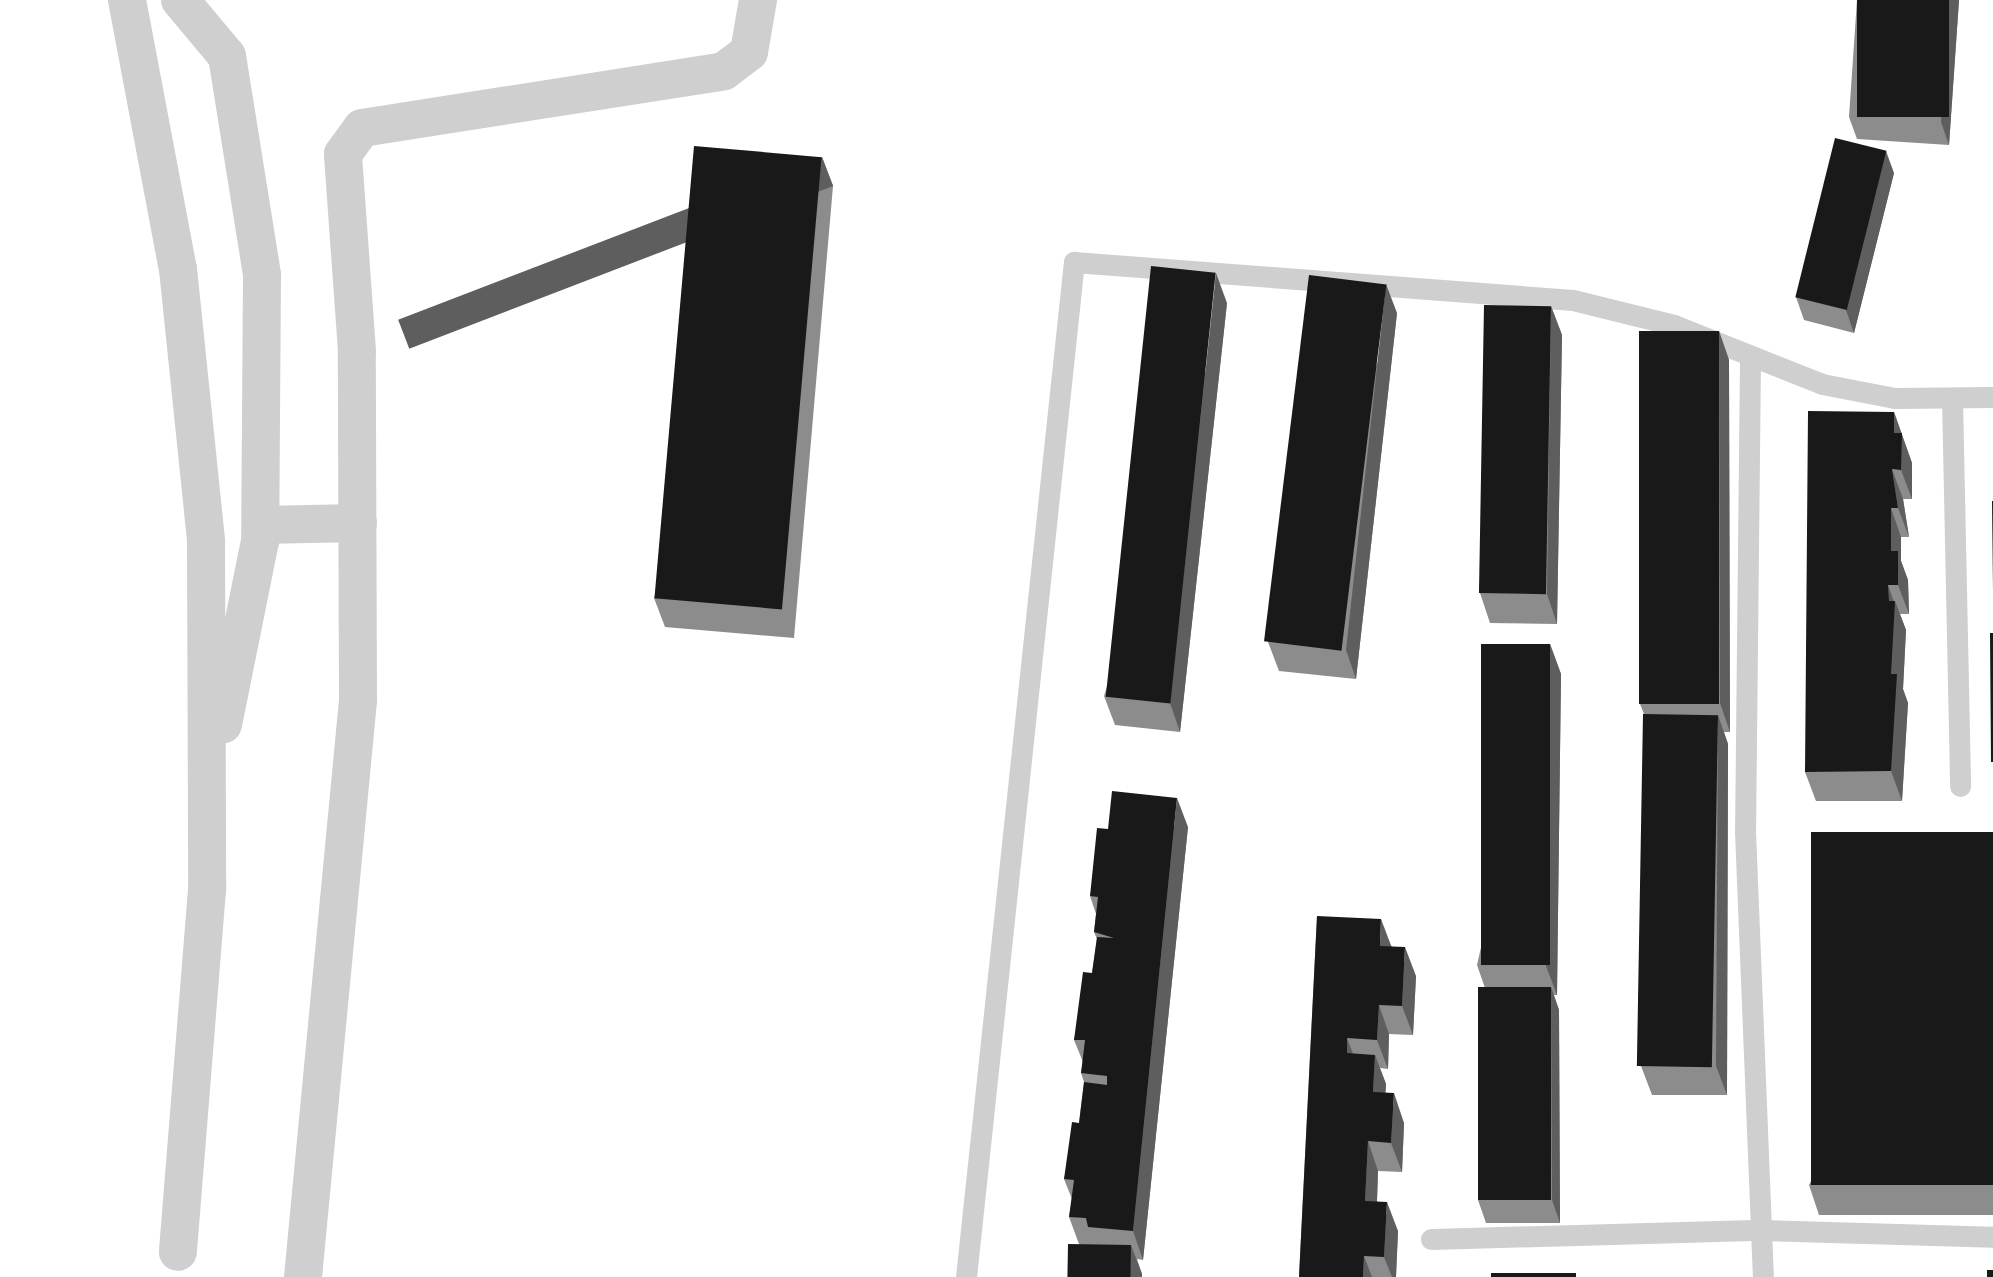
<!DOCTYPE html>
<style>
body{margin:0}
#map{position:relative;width:1993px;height:1277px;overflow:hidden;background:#fff;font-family:"Noto Sans",sans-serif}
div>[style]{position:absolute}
.service>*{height:21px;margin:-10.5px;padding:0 10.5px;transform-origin:10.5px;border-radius:10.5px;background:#cfcfcf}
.minor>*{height:38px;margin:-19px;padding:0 19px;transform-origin:19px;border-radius:19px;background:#cfcfcf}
.wall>*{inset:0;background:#8c8c8c}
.shaded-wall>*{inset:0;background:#5e5e5e;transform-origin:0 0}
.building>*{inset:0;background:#191919;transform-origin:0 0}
span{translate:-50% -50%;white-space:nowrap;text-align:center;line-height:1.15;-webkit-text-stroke:7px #fff;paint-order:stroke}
</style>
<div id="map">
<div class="service">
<i style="left:1750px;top:359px;width:472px;rotate:90.6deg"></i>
<i style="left:1745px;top:831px;width:446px;rotate:87.7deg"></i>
<i style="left:1952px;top:398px;width:388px;rotate:88.8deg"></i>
<i style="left:1431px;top:1239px;width:331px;rotate:-1.6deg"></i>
<i style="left:1762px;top:1230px;width:231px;rotate:1.7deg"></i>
<i style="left:966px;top:1277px;width:1021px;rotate:-83.93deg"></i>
<i style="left:1074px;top:262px;width:500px;rotate:4.35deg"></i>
<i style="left:1573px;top:300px;width:104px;rotate:13.9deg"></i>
<i style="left:1674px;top:325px;width:159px;rotate:21.7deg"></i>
<i style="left:1822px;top:384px;width:74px;rotate:10.9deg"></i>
<i style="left:1895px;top:398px;width:98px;rotate:-0.6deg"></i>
</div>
<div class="minor">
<i style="left:127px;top:0;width:274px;rotate:79.3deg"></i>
<i style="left:178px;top:269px;width:274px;rotate:84.1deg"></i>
<i style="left:206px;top:542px;width:348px;rotate:89.8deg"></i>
<i style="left:207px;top:890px;width:363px;rotate:94.6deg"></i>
<i style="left:180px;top:0;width:73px;rotate:50deg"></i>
<i style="left:227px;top:56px;width:222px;rotate:80.9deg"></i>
<i style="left:262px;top:275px;width:266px;rotate:90.4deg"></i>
<i style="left:260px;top:541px;width:187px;rotate:101.4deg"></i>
<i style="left:261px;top:525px;width:97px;rotate:-1.2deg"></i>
<i style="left:303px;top:1277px;width:580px;rotate:-84.55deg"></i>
<i style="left:358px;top:700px;width:349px;rotate:-90.2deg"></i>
<i style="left:357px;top:351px;width:197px;rotate:-94.1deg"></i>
<i style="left:343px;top:154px;width:32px;rotate:-54deg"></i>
<i style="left:362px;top:128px;width:366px;rotate:-8.9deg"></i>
<i style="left:724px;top:71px;width:31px;rotate:-37deg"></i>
<i style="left:749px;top:52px;width:53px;rotate:-80.2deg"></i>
</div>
<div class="wall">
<i style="clip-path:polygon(1857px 0,1959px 0,1949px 145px,1857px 139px,1849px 117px)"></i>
<i style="clip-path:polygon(822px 157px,833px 186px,794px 638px,665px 627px,654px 598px)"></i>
<i style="clip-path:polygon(1894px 173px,1854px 333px,1804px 320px,1796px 297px)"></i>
<i style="clip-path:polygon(1227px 303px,1180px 732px,1115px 725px,1104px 696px)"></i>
<i style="clip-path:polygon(1551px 306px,1562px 335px,1557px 624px,1490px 623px,1480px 593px)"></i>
<i style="clip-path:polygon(1397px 313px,1356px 679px,1279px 671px,1268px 642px)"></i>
<i style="clip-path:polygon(1719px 331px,1729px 360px,1730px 732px,1724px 732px,1728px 744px,1727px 1095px,1652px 1095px,1641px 1066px,1644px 714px,1640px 704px)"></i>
<i style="clip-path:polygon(1894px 412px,1912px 463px,1912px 499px,1903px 499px,1909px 537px,1901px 537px,1901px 561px,1908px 580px,1909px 614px,1900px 614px,1906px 630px,1903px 689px,1908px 703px,1902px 801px,1816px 801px,1805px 772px)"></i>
<i style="clip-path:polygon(1550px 644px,1561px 674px,1557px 995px,1554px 995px,1559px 1010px,1560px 1223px,1486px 1223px,1478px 1200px,1485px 988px,1477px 965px)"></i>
<i style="clip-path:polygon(1188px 827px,1143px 1260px,1137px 1259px,1142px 1274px,1079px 1244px,1069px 1217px,1072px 1199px,1064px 1179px,1079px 1123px,1084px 1082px,1081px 1073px,1083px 1062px,1074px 1040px,1092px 973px,1097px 939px,1094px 932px,1096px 914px,1090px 896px,1108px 829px)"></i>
<i style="clip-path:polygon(1993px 833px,1993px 1215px,1819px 1215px,1809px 1185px)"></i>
<i style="clip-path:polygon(1317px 916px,1391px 946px,1416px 976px,1413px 1035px,1389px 1034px,1388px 1069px,1380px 1068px,1386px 1084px,1385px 1093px,1404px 1123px,1402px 1172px,1378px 1171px,1377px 1201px,1398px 1231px,1396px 1277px,1299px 1277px)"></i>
</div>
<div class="shaded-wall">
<i style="clip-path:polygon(1949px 0,1959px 0,1949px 145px,1941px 122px)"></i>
<i style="clip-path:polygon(1886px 151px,1894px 173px,1854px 333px,1846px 310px)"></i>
<i style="left:822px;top:157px;width:31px;height:454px;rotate:69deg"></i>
<i style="clip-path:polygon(1216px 273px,1227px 303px,1180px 732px,1170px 703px)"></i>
<i style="clip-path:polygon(1386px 284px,1397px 313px,1356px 679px,1346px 650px)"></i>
<i style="clip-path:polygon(1551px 306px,1562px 335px,1557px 624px,1547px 594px)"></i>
<i style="clip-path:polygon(1719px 331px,1729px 360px,1730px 732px,1720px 703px)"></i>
<i style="clip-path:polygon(1894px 412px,1912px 463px,1912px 499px,1901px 470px,1894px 433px)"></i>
<i style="clip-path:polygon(1892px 469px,1903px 499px,1909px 537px,1898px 508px)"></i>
<i style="clip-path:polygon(1891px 508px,1901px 537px,1901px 561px,1908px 580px,1909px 614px,1898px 585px,1891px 551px)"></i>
<i style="clip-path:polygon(1888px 585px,1895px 605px,1895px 601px,1906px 630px,1903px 689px,1908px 703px,1902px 801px,1891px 771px,1891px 674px)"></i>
<i style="clip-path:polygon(1550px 644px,1561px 674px,1557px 995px,1546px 966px)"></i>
<i style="clip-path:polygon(1718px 715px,1728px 744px,1727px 1095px,1716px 1066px)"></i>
<i style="clip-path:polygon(1177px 798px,1188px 827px,1143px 1260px,1133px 1231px)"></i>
<i style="clip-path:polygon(1381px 919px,1392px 948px,1380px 946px)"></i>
<i style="clip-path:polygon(1405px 947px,1416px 976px,1413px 1035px,1402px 1006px)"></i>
<i style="clip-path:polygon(1551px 987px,1559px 1010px,1560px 1223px,1552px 1200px)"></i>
<i style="clip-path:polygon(1379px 1005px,1389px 1034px,1388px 1069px,1377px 1040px)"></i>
<i style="clip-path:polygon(1347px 1038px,1358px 1067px,1347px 1053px)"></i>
<i style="clip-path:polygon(1375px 1055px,1386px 1084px,1384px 1121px,1373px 1092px)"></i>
<i style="clip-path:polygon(1394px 1093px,1404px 1123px,1402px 1172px,1391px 1143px)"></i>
<i style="clip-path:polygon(1368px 1141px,1378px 1171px,1376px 1230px,1365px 1201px)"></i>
<i style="clip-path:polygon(1387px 1202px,1398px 1231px,1396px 1277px,1392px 1277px,1384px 1257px)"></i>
<i style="clip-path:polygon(1131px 1245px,1142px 1274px,1142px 1277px,1127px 1277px)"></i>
<i style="clip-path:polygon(1364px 1256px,1372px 1277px,1363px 1277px)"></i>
</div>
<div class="building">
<i style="left:1857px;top:0;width:92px;height:117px"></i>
<i style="left:1835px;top:138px;width:53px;height:164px;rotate:14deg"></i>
<i style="left:694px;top:146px;width:128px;height:454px;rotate:5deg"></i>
<i style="left:1151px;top:266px;width:65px;height:433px;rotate:6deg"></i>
<i style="left:1309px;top:275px;width:78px;height:369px;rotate:7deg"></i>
<i style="left:1484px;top:305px;width:67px;height:288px;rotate:1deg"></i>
<i style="left:1639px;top:331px;width:80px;height:373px"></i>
<i style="clip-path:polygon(1808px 411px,1894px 412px,1894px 433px,1902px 433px,1901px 470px,1892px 469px,1898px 508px,1891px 508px,1891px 551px,1898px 551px,1898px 585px,1888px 585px,1889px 601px,1895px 601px,1891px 674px,1897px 674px,1891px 771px,1805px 772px)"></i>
<i style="clip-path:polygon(1992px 501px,1993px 501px,1993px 590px)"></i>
<i style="clip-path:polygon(1990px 633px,1993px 633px,1993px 762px,1991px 762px)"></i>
<i style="left:1481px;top:644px;width:69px;height:321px"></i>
<i style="left:1643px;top:714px;width:75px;height:352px;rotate:1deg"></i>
<i style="clip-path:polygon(1112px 791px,1177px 798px,1133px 1231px,1088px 1227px,1086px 1218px,1069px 1217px,1074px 1180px,1064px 1179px,1072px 1122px,1079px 1123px,1084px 1082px,1107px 1085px,1107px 1076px,1081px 1073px,1085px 1040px,1074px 1040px,1083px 972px,1092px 973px,1097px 937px,1114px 938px,1094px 932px,1098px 897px,1090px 896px,1097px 828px,1108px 829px)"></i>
<i style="left:1811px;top:832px;width:182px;height:353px"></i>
<i style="clip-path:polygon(1317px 916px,1381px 919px,1380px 946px,1405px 947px,1402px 1006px,1379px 1005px,1377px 1040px,1347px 1038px,1347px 1053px,1375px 1055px,1373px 1092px,1394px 1093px,1391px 1143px,1368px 1141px,1365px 1201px,1387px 1202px,1384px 1257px,1364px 1256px,1363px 1277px,1299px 1277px)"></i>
<i style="left:1551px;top:987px;width:213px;height:73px;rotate:90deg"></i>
<i style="left:1068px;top:1244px;width:63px;height:33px;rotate:1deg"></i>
<i style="left:1987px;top:1270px;width:6px;height:7px"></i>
<i style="left:1491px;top:1273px;width:85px;height:4px"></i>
</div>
</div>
